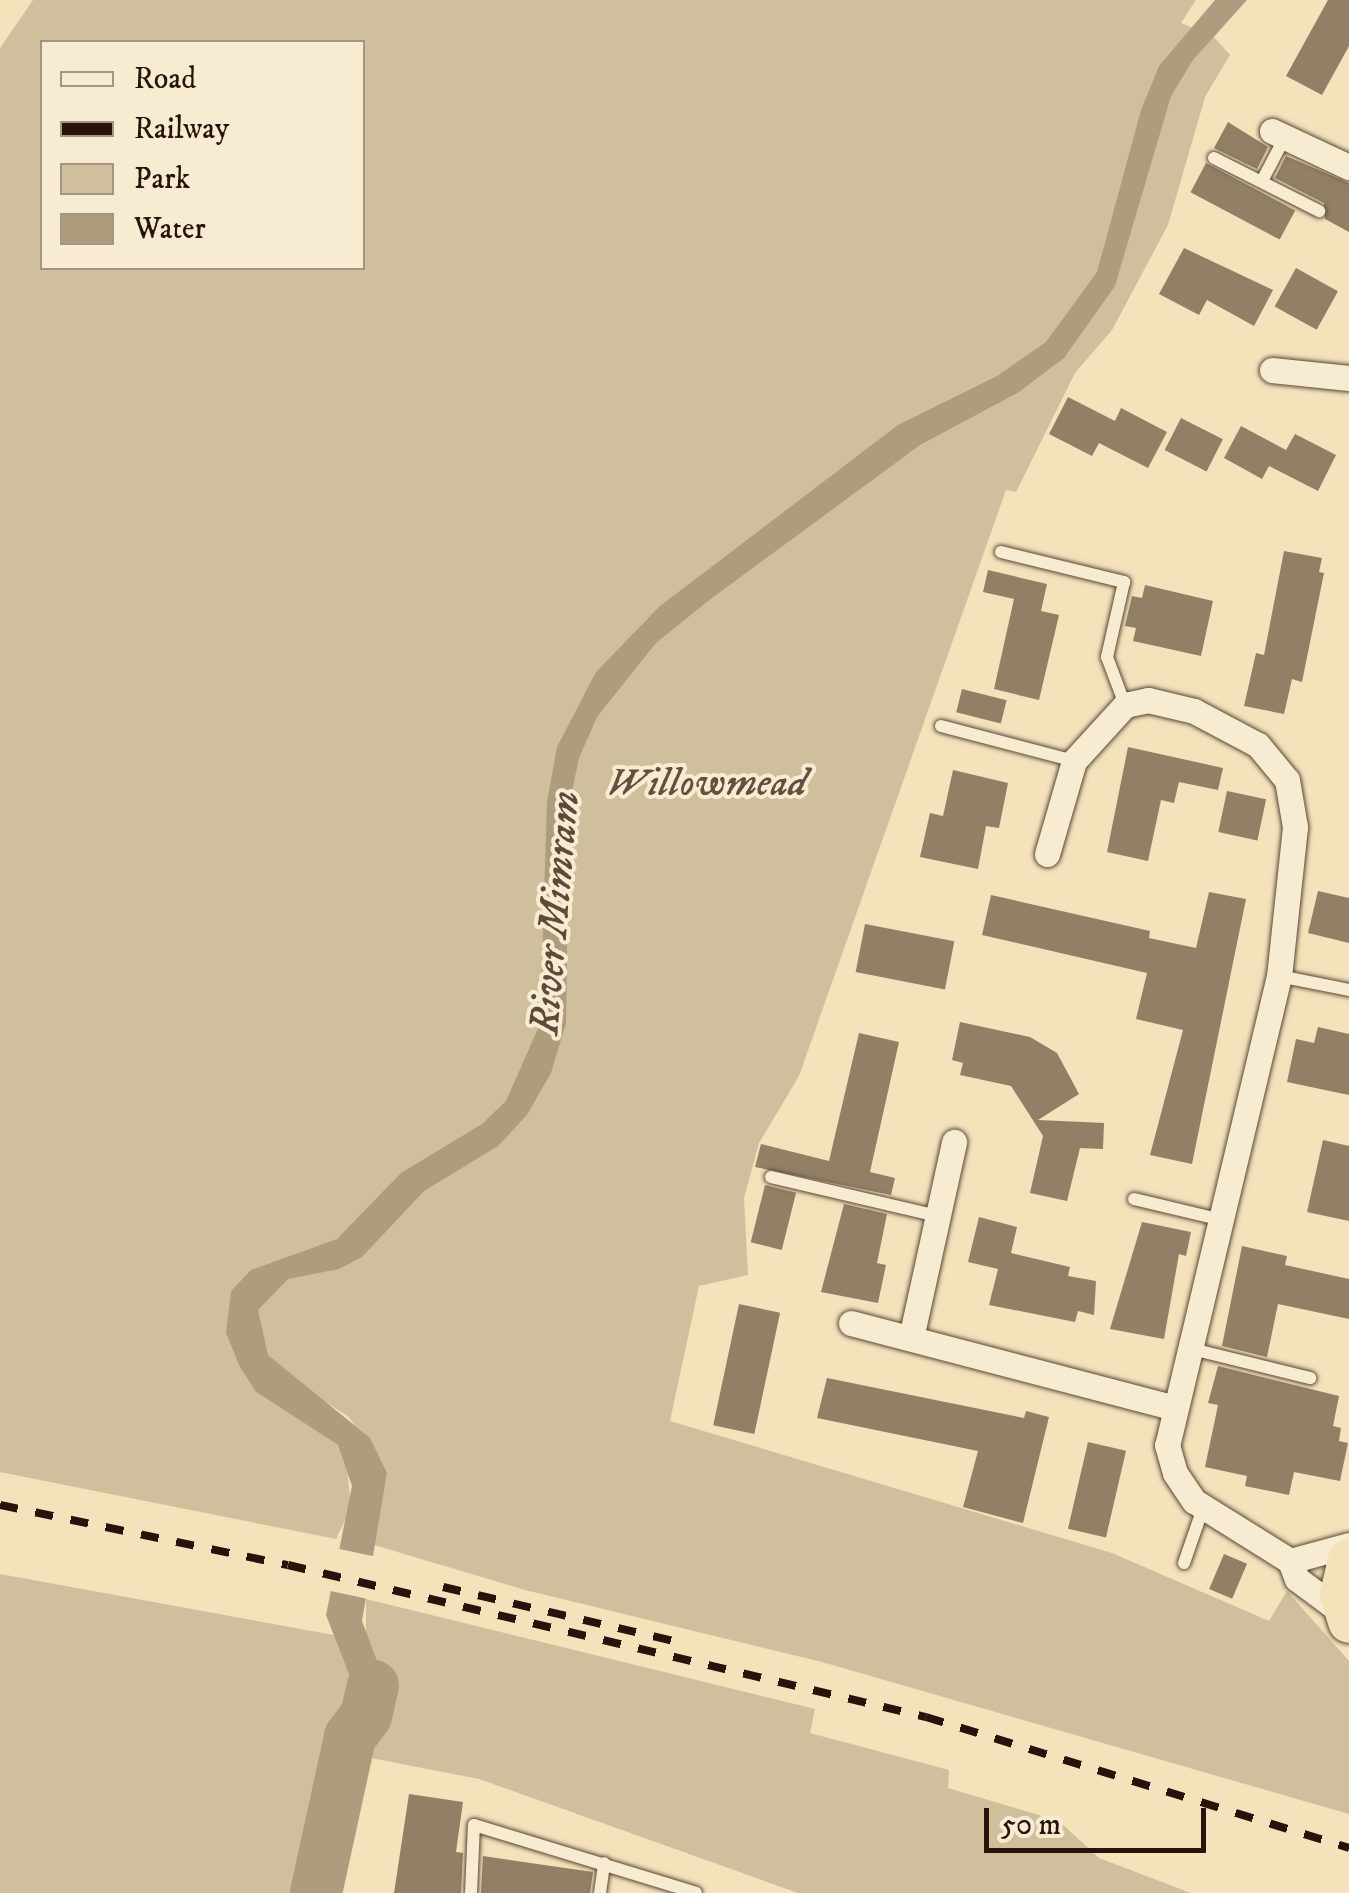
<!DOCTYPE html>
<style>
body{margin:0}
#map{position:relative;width:1349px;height:1893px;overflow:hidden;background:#f3e2ba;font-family:"IM FELL DW Pica",serif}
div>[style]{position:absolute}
.green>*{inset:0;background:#d0bf9c}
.water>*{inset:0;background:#ae9c7e}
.pier>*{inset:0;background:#f3e2ba;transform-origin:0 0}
.river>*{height:52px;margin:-26px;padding:0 26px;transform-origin:26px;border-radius:26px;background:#ae9c7e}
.building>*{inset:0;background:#917f66;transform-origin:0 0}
.roads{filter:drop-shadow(0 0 2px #5a4737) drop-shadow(0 0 2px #5a4737)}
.lane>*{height:12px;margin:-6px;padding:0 6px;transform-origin:6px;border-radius:6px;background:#f7ecd2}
.street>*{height:25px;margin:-12.5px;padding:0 12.5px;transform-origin:12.5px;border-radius:12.5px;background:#f7ecd2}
.highway>*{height:42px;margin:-21px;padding:0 21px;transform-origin:21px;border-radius:21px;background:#f3e2ba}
.rail>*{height:8px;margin-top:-4px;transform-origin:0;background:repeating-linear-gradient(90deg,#27130b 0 18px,transparent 0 36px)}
span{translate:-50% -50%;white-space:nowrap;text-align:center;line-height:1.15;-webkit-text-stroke:8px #f7ecd2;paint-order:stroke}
.park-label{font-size:40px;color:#624f3e;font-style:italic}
.water-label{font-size:42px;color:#5d4a39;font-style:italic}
.legend{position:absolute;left:40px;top:40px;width:325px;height:230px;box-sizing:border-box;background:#f7ecd2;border:2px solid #a49582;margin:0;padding:12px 18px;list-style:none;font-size:30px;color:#27130b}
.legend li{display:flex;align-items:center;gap:20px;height:50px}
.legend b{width:50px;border:2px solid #a49582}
.scale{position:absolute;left:984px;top:1808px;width:222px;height:45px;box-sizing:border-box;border:5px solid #27130b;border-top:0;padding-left:12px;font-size:30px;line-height:35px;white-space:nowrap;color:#27130b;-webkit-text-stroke:8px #f7ecd2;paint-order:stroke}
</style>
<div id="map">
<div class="green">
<i style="clip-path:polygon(evenodd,33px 0,1196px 0,1181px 23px,1214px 37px,1230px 55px,1205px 97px,1168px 225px,1112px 330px,1075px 373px,1016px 492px,1006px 490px,799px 1076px,759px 1143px,744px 1198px,748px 1275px,699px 1286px,670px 1421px,1112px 1553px,1269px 1621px,1287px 1591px,1349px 1661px,1349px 1814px,822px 1662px,525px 1590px,374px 1545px,387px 1473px,349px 1417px,290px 1379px,268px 1355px,259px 1332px,256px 1392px,338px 1445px,347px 1467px,351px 1508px,336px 1539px,0 1472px,0 48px,33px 0,42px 42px,362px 42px,362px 268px,42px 268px,42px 42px)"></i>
<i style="clip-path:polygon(0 1574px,334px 1635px,357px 1695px,326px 1742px,330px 1864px,320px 1893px,0 1893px)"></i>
<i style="clip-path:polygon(366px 1599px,815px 1709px,810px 1733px,949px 1770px,948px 1788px,1059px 1821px,1099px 1858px,1191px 1893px,798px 1893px,479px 1779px,366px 1757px,388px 1690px,366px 1638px)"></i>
</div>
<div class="water">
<i style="clip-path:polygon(1215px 0,1247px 0,1193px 60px,1171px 96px,1115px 286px,1064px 358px,1019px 392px,920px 445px,708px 601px,656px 643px,597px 717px,579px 758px,569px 806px,566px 1023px,551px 1073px,527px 1115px,498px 1146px,424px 1191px,362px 1257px,339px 1269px,288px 1279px,258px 1310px,268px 1355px,370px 1438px,387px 1473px,362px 1621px,388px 1690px,366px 1757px,326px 1741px,357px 1695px,326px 1615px,352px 1486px,338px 1445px,256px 1392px,240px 1367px,226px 1333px,231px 1291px,251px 1270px,337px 1239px,401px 1173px,482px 1124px,506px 1101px,540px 1024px,547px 802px,557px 747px,596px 672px,660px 606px,898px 425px,997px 376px,1046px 342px,1097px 272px,1141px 110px,1159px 66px)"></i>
</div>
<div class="pier">
<i style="left:330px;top:1547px;width:48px;height:43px;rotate:12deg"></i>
</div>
<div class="river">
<i style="left:316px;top:1893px;width:160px;rotate:-77.7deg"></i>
<i style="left:350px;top:1737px;width:26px;rotate:-53deg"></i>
<i style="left:366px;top:1716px;width:31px;rotate:-77deg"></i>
</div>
<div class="building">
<i style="clip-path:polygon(1328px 0,1349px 0,1349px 46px,1322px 95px,1286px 76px)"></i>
<i style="clip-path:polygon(1228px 122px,1268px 147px,1257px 169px,1214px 148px)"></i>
<i style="clip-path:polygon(1286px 156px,1349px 183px,1349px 232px,1325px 219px,1324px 203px,1275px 178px)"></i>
<i style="left:1206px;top:163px;width:101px;height:33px;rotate:28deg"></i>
<i style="clip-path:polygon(1184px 248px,1273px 290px,1254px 326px,1207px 300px,1199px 315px,1159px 294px)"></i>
<i style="left:1296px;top:268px;width:48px;height:44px;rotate:29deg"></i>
<i style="clip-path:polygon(1068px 397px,1115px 421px,1121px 408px,1167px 432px,1148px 468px,1099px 443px,1092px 456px,1049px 434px)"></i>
<i style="left:1181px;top:418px;width:47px;height:36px;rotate:27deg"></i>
<i style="clip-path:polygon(1241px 426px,1286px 450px,1295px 434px,1336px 455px,1318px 491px,1269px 466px,1262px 479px,1224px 458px)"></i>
<i style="clip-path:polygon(1284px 551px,1322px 558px,1319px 572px,1324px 573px,1302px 682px,1292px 679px,1284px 714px,1244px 706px,1256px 653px,1264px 655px)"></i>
<i style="clip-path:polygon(988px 570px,1047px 584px,1041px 611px,1059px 615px,1039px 700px,994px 689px,1014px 599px,983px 592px)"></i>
<i style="clip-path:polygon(1145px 585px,1213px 601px,1201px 656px,1133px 641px,1136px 628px,1125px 626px,1132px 596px,1142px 598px)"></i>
<i style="left:962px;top:689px;width:46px;height:24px;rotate:14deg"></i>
<i style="clip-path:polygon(1128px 747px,1223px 768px,1218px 790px,1179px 782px,1174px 803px,1161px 800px,1148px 861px,1107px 852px)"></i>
<i style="clip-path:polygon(953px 770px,1008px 783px,999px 828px,986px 826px,978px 869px,920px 857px,930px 813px,943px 816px)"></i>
<i style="left:1227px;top:791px;width:40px;height:42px;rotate:12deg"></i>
<i style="clip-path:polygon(1318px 891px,1349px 898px,1349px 943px,1308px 933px)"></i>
<i style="clip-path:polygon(1209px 892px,1246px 899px,1192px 1164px,1150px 1155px,1183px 1030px,1136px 1019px,1147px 973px,982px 935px,991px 895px,1150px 931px,1149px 938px,1196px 948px)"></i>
<i style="left:865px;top:924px;width:91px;height:49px;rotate:11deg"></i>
<i style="clip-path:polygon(960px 1022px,1030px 1037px,1057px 1053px,1079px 1094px,1038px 1120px,1104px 1123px,1103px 1149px,1080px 1148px,1067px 1201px,1030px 1193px,1043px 1136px,1011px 1086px,960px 1075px,963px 1063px,952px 1060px)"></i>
<i style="clip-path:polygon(1318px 1027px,1349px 1034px,1349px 1095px,1287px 1082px,1296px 1039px,1314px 1043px)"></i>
<i style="clip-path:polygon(859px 1033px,899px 1042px,870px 1172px,895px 1178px,891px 1195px,755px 1167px,761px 1144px,829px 1161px)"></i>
<i style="clip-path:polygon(1323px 1140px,1349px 1146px,1349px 1221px,1307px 1212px)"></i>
<i style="left:765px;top:1185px;width:32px;height:59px;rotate:14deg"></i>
<i style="clip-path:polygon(844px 1204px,887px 1214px,877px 1263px,886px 1265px,878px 1303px,821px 1292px)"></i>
<i style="clip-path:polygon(979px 1217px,1017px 1227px,1011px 1253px,1070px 1267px,1068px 1276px,1096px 1281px,1094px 1315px,1078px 1311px,1075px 1322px,989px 1305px,998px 1269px,968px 1262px)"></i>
<i style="clip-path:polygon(1142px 1222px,1191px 1232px,1186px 1256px,1179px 1254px,1164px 1339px,1110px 1329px)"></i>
<i style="clip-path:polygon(1242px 1246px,1287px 1256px,1285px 1265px,1349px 1279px,1349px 1319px,1278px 1304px,1267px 1357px,1222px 1346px)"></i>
<i style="left:739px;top:1304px;width:42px;height:124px;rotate:12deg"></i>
<i style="clip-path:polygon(1218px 1366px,1339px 1396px,1333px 1426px,1341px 1428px,1339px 1441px,1348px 1443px,1340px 1481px,1294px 1472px,1289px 1495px,1245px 1486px,1247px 1476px,1205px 1467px,1218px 1405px,1208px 1403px)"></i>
<i style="clip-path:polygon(827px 1378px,1024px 1418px,1026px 1411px,1049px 1417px,1023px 1523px,963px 1507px,978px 1451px,817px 1418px)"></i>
<i style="left:1088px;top:1442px;width:39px;height:89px;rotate:13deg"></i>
<i style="left:1224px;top:1554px;width:25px;height:38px;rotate:23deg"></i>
<i style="clip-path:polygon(409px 1794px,463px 1802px,456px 1852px,463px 1853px,461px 1893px,394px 1893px)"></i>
<i style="clip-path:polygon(483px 1856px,593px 1872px,590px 1893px,481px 1893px)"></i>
</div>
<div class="roads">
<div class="lane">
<i style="left:1214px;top:158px;width:118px;rotate:26.8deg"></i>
<i style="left:1262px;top:181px;width:50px;rotate:-62.4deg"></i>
<i style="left:1001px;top:552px;width:127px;rotate:13.7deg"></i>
<i style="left:1124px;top:582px;width:77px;rotate:102.8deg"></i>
<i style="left:1107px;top:657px;width:51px;rotate:69.4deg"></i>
<i style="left:941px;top:726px;width:138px;rotate:14.7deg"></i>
<i style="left:1279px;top:976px;width:71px;rotate:11.3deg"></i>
<i style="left:771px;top:1177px;width:171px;rotate:13.2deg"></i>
<i style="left:1134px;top:1199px;width:90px;rotate:13.4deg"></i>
<i style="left:1188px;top:1348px;width:126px;rotate:13.8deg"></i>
<i style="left:1184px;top:1563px;width:58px;rotate:-70.9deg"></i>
<i style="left:471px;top:1893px;width:68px;rotate:-87.5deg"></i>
<i style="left:474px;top:1825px;width:232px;rotate:17deg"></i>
<i style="left:600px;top:1893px;width:30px;rotate:-82deg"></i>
</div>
<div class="street">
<i style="left:1272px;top:131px;width:85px;rotate:25.1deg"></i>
<i style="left:1272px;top:370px;width:77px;rotate:5.9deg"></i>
<i style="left:1047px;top:854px;width:97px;rotate:-73.8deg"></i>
<i style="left:1074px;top:761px;width:76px;rotate:-47.7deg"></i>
<i style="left:1125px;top:705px;width:24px;rotate:-12deg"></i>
<i style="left:1148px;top:700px;width:47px;rotate:13.4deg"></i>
<i style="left:1194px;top:711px;width:72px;rotate:28deg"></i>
<i style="left:1258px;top:745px;width:45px;rotate:50.4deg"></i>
<i style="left:1287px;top:780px;width:48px;rotate:80.3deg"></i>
<i style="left:1295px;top:827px;width:150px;rotate:96.1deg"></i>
<i style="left:1279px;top:976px;width:482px;rotate:103.4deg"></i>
<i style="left:1167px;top:1445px;width:29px;rotate:74deg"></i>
<i style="left:1175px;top:1473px;width:34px;rotate:56deg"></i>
<i style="left:1194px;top:1501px;width:113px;rotate:32deg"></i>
<i style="left:1290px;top:1561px;width:19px;rotate:69deg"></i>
<i style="left:1297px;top:1579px;width:57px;rotate:36.5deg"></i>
<i style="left:851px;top:1323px;width:332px;rotate:14.7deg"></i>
<i style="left:911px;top:1338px;width:201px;rotate:-77.6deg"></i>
<i style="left:1290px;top:1561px;width:61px;rotate:-15.2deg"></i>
</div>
<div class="highway">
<i style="left:1349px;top:1560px;width:36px;rotate:103deg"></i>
<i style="left:1341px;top:1595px;width:28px;rotate:73deg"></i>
</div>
</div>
<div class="rail">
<i style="left:0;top:1505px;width:294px;rotate:11.8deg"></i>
<i style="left:288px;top:1565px;width:656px;rotate:13.4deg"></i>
<i style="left:926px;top:1717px;width:443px;rotate:17.2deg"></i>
<i style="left:443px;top:1587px;width:244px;rotate:13.2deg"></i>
</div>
<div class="park-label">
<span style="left:707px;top:784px">Willowmead</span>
</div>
<div class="water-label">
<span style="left:556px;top:913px;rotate:-85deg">River Mimram</span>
</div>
<ul class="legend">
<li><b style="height:12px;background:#f7ecd2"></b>Road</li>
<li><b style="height:12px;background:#27130b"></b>Railway</li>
<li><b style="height:28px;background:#d0bf9c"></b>Park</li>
<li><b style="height:28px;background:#ae9c7e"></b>Water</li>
</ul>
<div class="scale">50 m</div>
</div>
